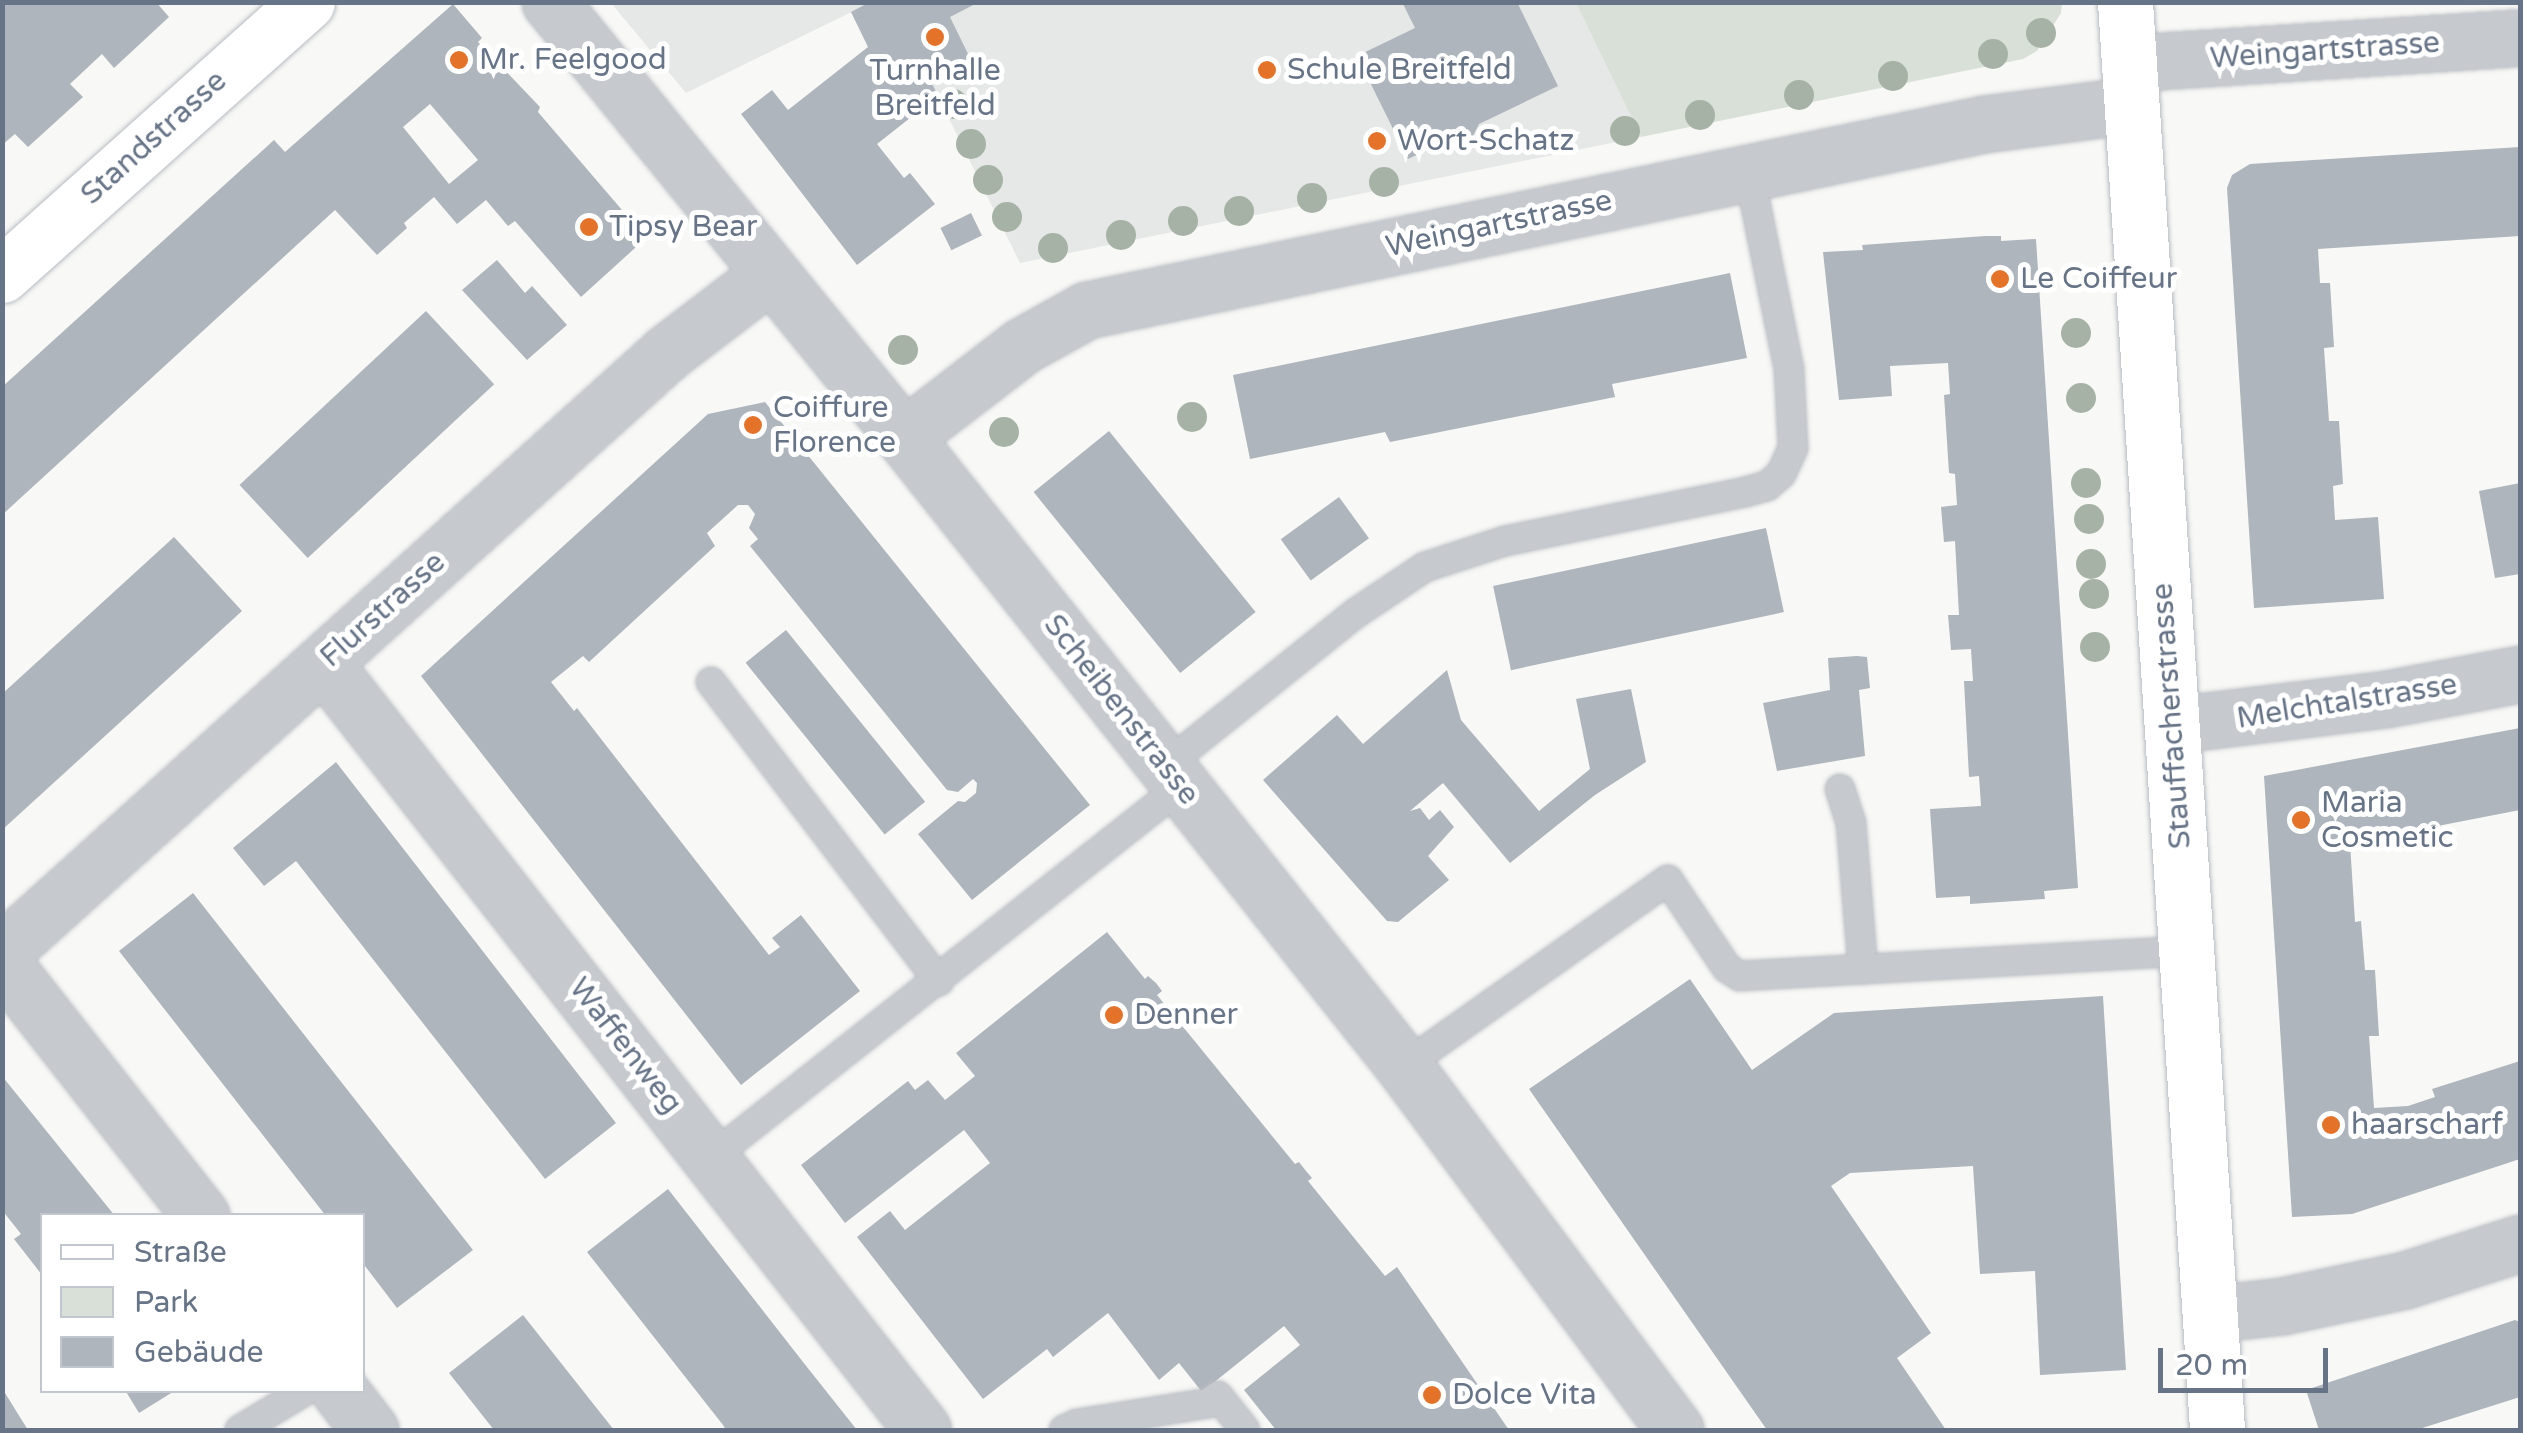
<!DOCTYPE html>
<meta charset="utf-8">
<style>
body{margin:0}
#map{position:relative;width:2523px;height:1433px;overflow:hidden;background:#f8f8f6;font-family:"Varela Round",sans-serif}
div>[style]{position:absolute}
.built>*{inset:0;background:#e6e7e7}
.green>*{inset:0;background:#d9e0d7}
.building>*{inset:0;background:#afb5bc;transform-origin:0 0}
.roads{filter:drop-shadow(0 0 2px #b8bcc2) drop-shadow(0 0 2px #b8bcc2)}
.lane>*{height:28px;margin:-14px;padding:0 14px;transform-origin:14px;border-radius:14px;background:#c6c9cd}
.street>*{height:55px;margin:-27.5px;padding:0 27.5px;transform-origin:27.5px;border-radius:27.5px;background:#c6c9cd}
.secondary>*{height:55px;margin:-27.5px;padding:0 27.5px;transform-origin:27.5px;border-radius:27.5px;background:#fff}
.trees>*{width:30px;height:30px;margin:-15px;border-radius:50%;background:#a6b2a5}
.dots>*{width:28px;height:28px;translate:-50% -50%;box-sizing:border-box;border:5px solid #fff;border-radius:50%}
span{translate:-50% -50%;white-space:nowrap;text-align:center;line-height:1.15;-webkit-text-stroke:10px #fff;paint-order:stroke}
.street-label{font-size:30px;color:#677487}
.poi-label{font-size:30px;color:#677487}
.left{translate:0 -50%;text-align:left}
.frame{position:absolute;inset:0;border:5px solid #677487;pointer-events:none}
.legend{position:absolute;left:40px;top:1213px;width:325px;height:180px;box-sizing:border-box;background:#fff;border:2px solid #c2c7cf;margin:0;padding:12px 18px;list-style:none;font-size:30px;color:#677487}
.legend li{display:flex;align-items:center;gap:20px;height:50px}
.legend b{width:50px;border:2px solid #c2c7cf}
.scale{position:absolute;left:2158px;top:1348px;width:170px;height:45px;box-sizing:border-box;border:5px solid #677487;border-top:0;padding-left:12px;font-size:30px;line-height:35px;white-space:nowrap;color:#677487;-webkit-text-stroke:8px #fff;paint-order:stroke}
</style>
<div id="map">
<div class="built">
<i style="clip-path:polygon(611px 3px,870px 3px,686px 93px)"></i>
<i style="clip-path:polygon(892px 3px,1576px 3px,1641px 137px,1020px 263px)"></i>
</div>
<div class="green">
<i style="clip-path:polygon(2062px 2px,2061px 13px,2037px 51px,2023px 59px,1641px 137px,1576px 3px)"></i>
</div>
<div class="building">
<i style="clip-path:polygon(8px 2px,156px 2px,169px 17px,114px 68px,102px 54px,70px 84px,83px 97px,28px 147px,15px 134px,2px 145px,2px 7px)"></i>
<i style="clip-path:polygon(870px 2px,979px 2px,950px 17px,970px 58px,929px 77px,938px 96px,877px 144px,904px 178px,910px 173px,935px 204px,857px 265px,741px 114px,772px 90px,788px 110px,868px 47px,851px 12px)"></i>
<i style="clip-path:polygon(1402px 2px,1517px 2px,1558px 86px,1479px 124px,1473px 136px,1460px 142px,1446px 141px,1408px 159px,1357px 56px,1415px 28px)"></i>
<i style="clip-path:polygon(evenodd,453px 4px,482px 38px,478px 42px,540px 107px,538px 112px,646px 238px,581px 297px,515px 221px,508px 226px,486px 200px,457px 224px,434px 197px,404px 223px,407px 228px,377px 255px,335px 210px,2px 515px,2px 387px,274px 140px,285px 152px,453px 4px,430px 104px,478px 160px,449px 184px,403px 127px,430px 104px)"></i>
<i style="clip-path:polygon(2520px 147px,2520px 236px,2318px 249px,2320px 283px,2330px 283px,2334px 347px,2324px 348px,2329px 421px,2339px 421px,2343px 484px,2333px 486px,2335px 520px,2378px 517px,2384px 599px,2254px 608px,2227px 188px,2232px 175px,2250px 164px)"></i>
<i style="left:971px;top:213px;width:25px;height:34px;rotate:64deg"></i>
<i style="clip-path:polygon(1985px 236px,2001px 236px,2001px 241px,2036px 239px,2078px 888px,2044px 891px,2045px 899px,1970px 904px,1970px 896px,1936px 898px,1930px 809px,1981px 806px,1979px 776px,1969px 777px,1964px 681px,1973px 681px,1971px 649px,1951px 650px,1948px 615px,1959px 615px,1955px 541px,1944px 542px,1941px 507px,1957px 505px,1955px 474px,1949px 473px,1944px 395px,1950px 394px,1948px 363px,1890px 366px,1892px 396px,1839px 400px,1823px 252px,1863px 250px,1862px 245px)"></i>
<i style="clip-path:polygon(497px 260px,525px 293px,532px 286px,567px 325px,527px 360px,462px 290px)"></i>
<i style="clip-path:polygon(1730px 273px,1747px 358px,1612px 384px,1615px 397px,1390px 442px,1385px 432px,1250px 459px,1233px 375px)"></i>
<i style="left:426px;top:311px;width:100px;height:255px;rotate:47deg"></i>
<i style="clip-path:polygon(765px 402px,1090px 805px,972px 900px,918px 834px,958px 801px,965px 802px,976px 793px,977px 783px,973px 779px,958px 792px,947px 790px,750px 546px,758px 539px,749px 528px,755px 514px,748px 505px,738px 505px,707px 533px,715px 546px,589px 662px,583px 656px,551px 682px,574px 711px,577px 708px,769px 955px,780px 947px,772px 938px,801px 915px,860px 991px,741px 1085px,421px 676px,708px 414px)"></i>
<i style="left:1109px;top:431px;width:233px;height:97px;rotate:51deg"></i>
<i style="clip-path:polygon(2520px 483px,2520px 574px,2495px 578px,2479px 491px)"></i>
<i style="left:1339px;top:497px;width:51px;height:72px;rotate:54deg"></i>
<i style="left:1766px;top:528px;width:86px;height:279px;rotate:78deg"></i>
<i style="clip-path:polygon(174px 537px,242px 611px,2px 830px,2px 694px)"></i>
<i style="left:786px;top:630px;width:221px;height:52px;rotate:51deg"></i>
<i style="clip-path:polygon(1857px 656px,1867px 657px,1870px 688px,1859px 690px,1865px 756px,1777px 771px,1763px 703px,1830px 690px,1828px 658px)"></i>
<i style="clip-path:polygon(1447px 670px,1461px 720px,1539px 811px,1590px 769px,1576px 699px,1631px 689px,1646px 762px,1595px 795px,1510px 863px,1443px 783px,1410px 811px,1420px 808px,1429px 820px,1440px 810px,1454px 827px,1428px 856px,1449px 880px,1398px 922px,1387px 921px,1263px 780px,1337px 715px,1363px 744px)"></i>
<i style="clip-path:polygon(2520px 728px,2520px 810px,2350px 843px,2355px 922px,2361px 921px,2365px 970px,2375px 970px,2379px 1036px,2369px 1036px,2374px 1108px,2408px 1106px,2435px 1097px,2432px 1089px,2520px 1061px,2520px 1159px,2352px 1214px,2292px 1217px,2264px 776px)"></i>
<i style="clip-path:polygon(336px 762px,616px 1123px,545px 1179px,296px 861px,264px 886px,233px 848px)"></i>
<i style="clip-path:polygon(193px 893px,473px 1250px,397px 1308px,362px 1262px,362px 1216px,326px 1216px,119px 951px)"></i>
<i style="clip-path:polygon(1107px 932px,1145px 979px,1148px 976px,1156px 983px,1162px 991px,1157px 995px,1295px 1164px,1299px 1162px,1306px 1171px,1312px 1178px,1308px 1181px,1385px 1276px,1397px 1267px,1509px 1430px,1276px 1430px,1244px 1390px,1300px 1345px,1284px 1326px,1202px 1392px,1179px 1363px,1159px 1380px,1108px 1313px,1053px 1357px,1047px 1349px,983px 1399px,857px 1237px,890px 1211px,905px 1230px,990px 1163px,964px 1130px,845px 1223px,801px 1165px,908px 1081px,915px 1090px,928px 1080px,945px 1100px,975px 1076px,956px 1053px)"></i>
<i style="clip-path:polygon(1690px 979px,1752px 1070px,1834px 1013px,2103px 996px,2126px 1370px,2040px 1375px,2035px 1271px,1980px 1274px,1973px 1166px,1850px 1173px,1831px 1186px,1931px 1333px,1897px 1358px,1946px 1430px,1767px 1430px,1529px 1089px)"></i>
<i style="clip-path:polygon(2px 1076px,115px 1216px,42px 1216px,42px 1275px,14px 1239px,21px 1234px,2px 1210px)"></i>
<i style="clip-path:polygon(668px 1189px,803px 1362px,857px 1430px,726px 1430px,723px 1425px,587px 1252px)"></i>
<i style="clip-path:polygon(523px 1315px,576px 1382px,614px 1430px,494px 1430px,449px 1373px)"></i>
<i style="clip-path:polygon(2515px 1320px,2520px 1322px,2520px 1397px,2416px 1430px,2319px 1430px,2306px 1390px)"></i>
<i style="clip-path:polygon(2px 1388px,18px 1414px,28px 1430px,2px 1430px)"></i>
<i style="clip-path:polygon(125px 1390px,176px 1390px,139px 1413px)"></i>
</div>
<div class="roads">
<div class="lane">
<i style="left:711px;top:682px;width:376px;rotate:52.7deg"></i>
<i style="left:1166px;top:765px;width:243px;rotate:-38.7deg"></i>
<i style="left:1356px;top:613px;width:83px;rotate:-33.7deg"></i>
<i style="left:1425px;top:567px;width:84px;rotate:-18deg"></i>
<i style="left:1505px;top:541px;width:245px;rotate:-11.5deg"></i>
<i style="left:1745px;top:492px;width:23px;rotate:-15deg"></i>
<i style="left:1767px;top:486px;width:18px;rotate:-41deg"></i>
<i style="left:1781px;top:474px;width:29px;rotate:-65deg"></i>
<i style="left:1793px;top:448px;width:79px;rotate:-92.9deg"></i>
<i style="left:1789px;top:369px;width:201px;rotate:-101.5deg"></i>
<i style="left:1840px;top:789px;width:36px;rotate:72deg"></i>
<i style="left:1851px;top:823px;width:147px;rotate:85.3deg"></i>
<i style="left:1404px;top:1066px;width:323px;rotate:-35.2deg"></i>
<i style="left:1668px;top:880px;width:106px;rotate:56.2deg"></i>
<i style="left:1727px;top:968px;width:15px;rotate:32deg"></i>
<i style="left:1740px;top:976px;width:447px;rotate:-3.2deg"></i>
<i style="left:712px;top:1157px;width:599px;rotate:-38.29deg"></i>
<i style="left:240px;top:1430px;width:77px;rotate:-31.2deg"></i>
<i style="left:1064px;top:1430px;width:14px;rotate:-25deg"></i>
<i style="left:1077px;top:1424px;width:134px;rotate:-9deg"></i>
<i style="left:1209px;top:1403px;width:11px;rotate:-38deg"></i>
<i style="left:1218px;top:1396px;width:43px;rotate:51.5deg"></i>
</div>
<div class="street">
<i style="left:550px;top:2px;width:561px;rotate:50.86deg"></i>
<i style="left:904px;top:437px;width:804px;rotate:51.52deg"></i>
<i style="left:1404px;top:1066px;width:454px;rotate:53.3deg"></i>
<i style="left:2129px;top:63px;width:392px;rotate:-3.7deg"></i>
<i style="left:904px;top:437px;width:149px;rotate:-37.6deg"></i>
<i style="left:1022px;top:346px;width:74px;rotate:-29deg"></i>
<i style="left:1087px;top:310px;width:916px;rotate:-11.71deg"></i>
<i style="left:1984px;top:124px;width:149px;rotate:-7.3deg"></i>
<i style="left:324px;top:664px;width:972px;rotate:51.98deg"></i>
<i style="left:2172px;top:725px;width:216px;rotate:-6.9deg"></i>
<i style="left:2386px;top:699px;width:136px;rotate:-10.6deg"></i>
<i style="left:2px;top:952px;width:896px;rotate:-42.02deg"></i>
<i style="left:668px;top:352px;width:128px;rotate:-37.4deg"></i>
<i style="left:2px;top:962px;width:323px;rotate:51.9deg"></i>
<i style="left:2210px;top:1314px;width:72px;rotate:-6.3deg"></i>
<i style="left:2282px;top:1306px;width:126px;rotate:-11.9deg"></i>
<i style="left:2405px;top:1280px;width:121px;rotate:-17.8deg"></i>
<i style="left:339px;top:1390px;width:51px;rotate:52.2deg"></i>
</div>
<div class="secondary">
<i style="left:2125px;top:2px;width:1431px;rotate:86.31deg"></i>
<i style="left:2px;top:275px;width:409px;rotate:-41.8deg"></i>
</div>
</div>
<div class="trees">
<i style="left:2041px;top:33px"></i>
<i style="left:1993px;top:54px"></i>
<i style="left:1893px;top:76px"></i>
<i style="left:1799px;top:95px"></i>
<i style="left:953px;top:104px"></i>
<i style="left:1700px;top:115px"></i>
<i style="left:1625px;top:131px"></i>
<i style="left:971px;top:144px"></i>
<i style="left:988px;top:180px"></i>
<i style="left:1384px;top:182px"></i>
<i style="left:1312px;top:198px"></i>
<i style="left:1239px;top:211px"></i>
<i style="left:1007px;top:217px"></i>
<i style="left:1183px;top:221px"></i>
<i style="left:1121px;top:235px"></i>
<i style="left:1053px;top:248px"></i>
<i style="left:2076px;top:333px"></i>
<i style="left:903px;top:350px"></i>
<i style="left:2081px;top:398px"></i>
<i style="left:1192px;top:417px"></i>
<i style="left:1004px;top:432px"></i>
<i style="left:2086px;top:483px"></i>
<i style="left:2089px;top:519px"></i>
<i style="left:2091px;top:564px"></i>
<i style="left:2094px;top:594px"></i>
<i style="left:2095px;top:647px"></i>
</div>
<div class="dots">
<i style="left:935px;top:37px;background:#e57229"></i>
<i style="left:459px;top:60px;background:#e57229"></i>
<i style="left:1267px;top:70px;background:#e57229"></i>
<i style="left:1377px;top:141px;background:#e57229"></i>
<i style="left:589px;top:227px;background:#e57229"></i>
<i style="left:2000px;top:279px;background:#e57229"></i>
<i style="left:753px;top:425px;background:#e57229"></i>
<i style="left:2301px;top:820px;background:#e57229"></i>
<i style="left:1114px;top:1015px;background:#e57229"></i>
<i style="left:2331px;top:1125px;background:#e57229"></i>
<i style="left:1432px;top:1395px;background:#e57229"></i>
</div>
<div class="street-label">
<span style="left:2325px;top:51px;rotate:-4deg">Weingartstrasse</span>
<span style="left:154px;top:138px;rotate:-42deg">Standstrasse</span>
<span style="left:1499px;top:224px;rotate:-12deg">Weingartstrasse</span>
<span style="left:383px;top:610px;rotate:-42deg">Flurstrasse</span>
<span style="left:2347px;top:702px;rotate:-9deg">Melchtalstrasse</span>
<span style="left:1121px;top:710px;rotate:52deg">Scheibenstrasse</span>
<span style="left:2172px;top:716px;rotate:-94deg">Stauffacherstrasse</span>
<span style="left:625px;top:1046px;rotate:52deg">Waffenweg</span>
</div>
<div class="poi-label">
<span class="left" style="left:479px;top:60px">Mr. Feelgood</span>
<span class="left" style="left:1287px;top:70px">Schule Breitfeld</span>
<span style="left:935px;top:88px">Turnhalle<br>Breitfeld</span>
<span class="left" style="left:1397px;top:141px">Wort-Schatz</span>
<span class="left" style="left:609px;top:227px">Tipsy Bear</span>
<span class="left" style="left:2020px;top:279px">Le Coiffeur</span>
<span class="left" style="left:773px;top:425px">Coiffure<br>Florence</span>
<span class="left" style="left:2321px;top:820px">Maria<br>Cosmetic</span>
<span class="left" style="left:1134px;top:1015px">Denner</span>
<span class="left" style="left:2351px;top:1125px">haarscharf</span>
<span class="left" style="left:1452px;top:1395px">Dolce Vita</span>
</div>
<div class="frame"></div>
<ul class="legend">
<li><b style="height:12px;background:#fff"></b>Straße</li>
<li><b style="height:28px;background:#d9e0d7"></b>Park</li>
<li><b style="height:28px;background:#afb5bc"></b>Gebäude</li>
</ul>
<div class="scale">20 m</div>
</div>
